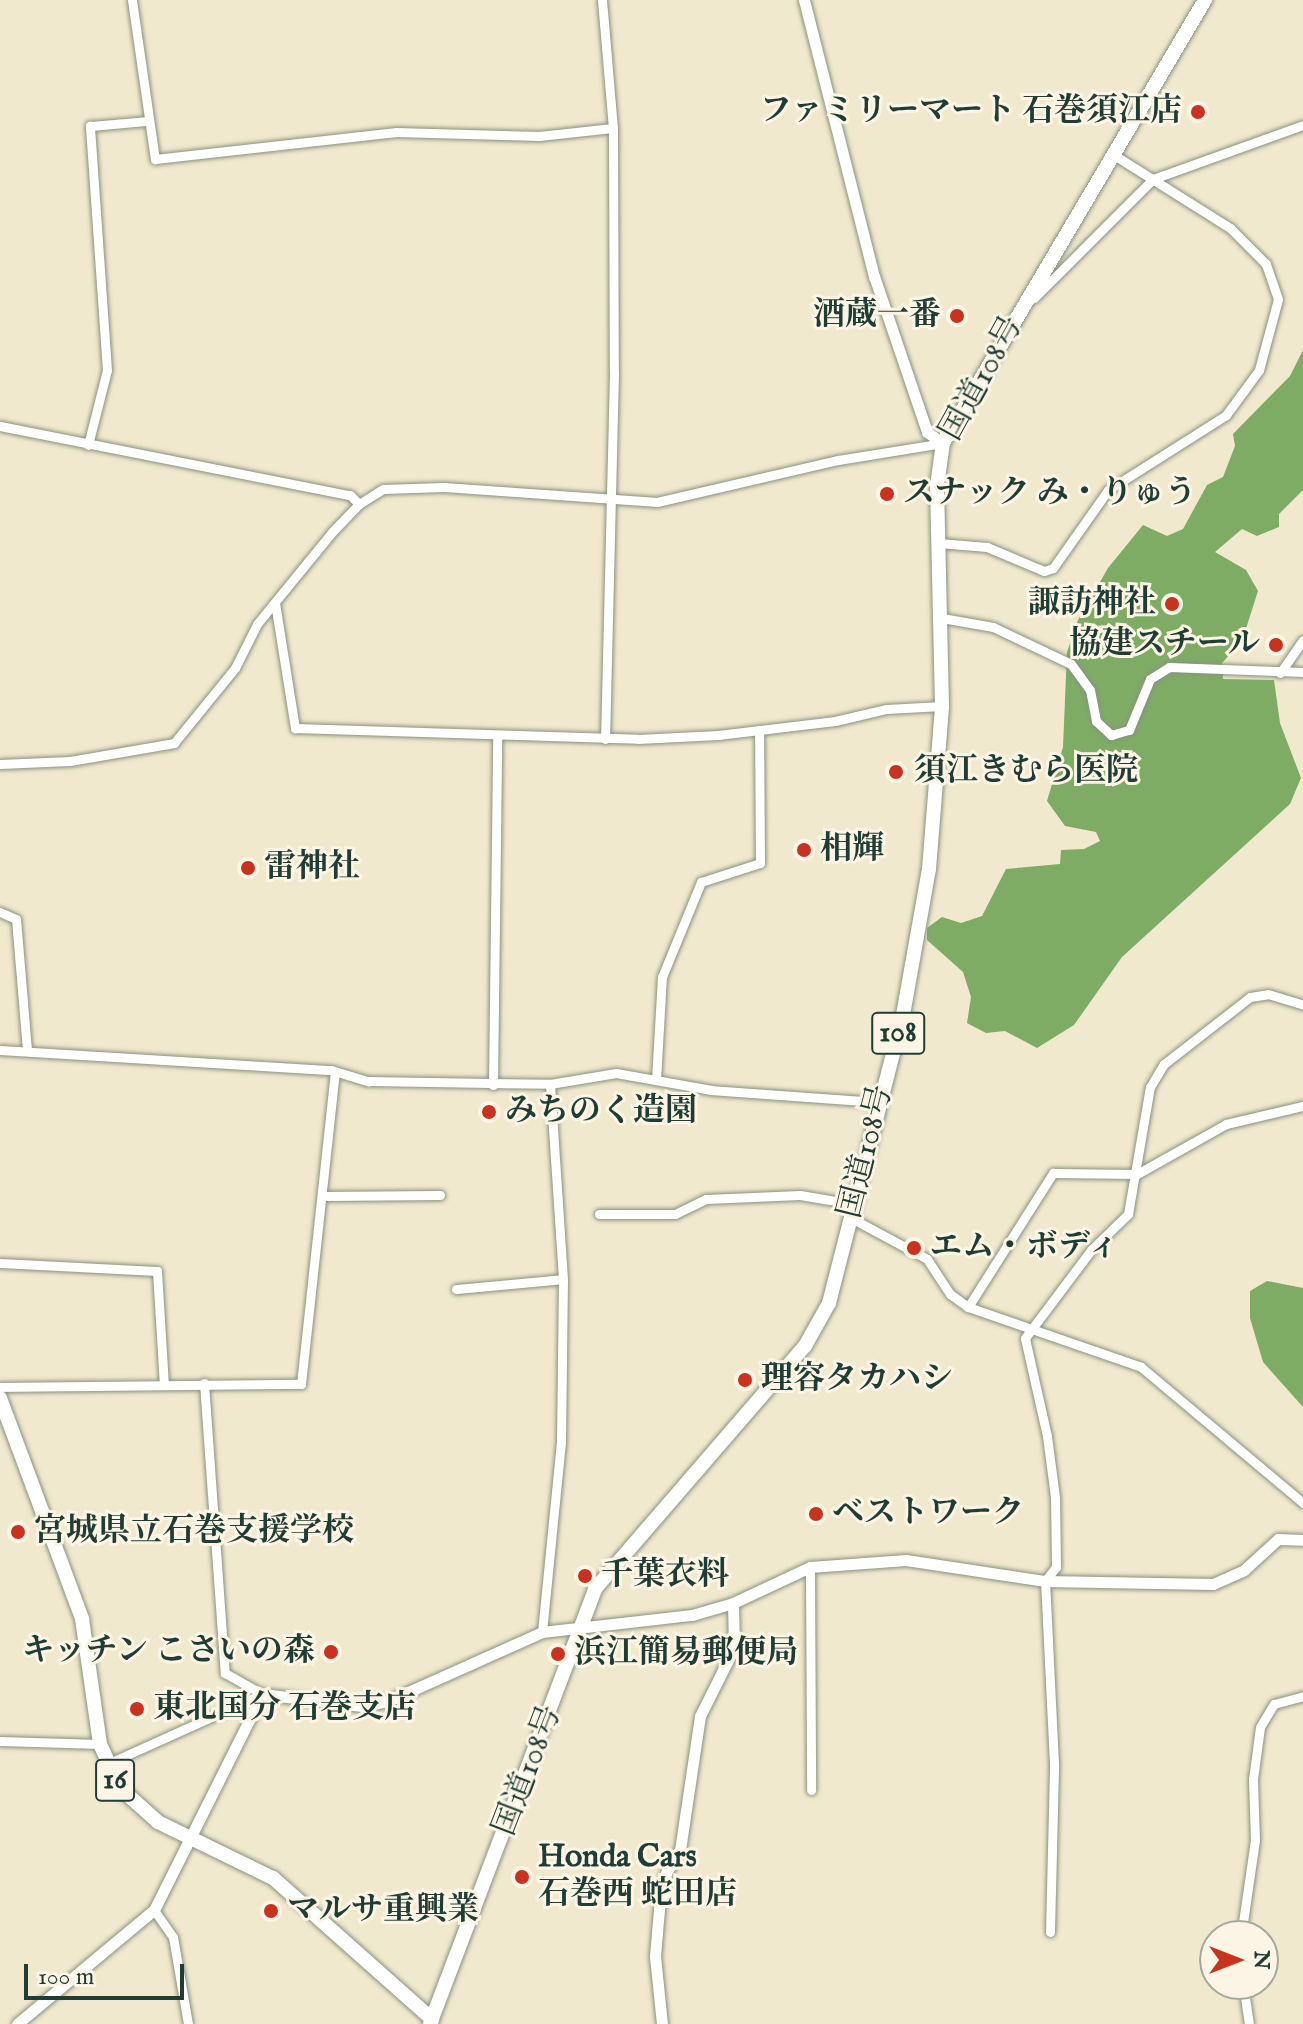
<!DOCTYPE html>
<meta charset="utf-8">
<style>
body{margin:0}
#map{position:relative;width:1303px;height:2024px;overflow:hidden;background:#f1e9cd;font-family:"IM FELL English","Noto Serif JP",serif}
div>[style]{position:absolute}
.forest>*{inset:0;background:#7eac65}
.roads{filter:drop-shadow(0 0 2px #889380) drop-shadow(0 0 2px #889380)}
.minor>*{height:9px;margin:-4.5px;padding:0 4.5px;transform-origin:4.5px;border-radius:4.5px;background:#fff}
.tertiary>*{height:11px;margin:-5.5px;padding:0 5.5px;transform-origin:5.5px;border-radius:5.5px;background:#fff}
.primary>*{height:14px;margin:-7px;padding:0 7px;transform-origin:7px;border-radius:7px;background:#fff}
.trunk>*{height:14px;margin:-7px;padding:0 7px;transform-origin:7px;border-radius:7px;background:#fff}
.dots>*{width:22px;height:22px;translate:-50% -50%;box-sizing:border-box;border:4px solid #fcf5e5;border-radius:50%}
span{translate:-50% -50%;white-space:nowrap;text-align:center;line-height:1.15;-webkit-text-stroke:6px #fcf5e5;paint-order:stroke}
.shield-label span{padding:2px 6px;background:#fcf5e5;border:2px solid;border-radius:6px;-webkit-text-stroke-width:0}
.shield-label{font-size:30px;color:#1f3d34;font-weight:700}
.poi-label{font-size:32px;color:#1f3d34;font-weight:700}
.right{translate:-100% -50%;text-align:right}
.left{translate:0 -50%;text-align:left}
.street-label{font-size:32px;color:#1f3d34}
.north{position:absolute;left:1199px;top:1920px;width:80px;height:80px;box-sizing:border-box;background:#fcf5e5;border:2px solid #a4ab9e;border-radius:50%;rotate:90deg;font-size:22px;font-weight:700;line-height:32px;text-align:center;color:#1f3d34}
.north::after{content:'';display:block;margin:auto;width:28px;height:36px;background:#c8321e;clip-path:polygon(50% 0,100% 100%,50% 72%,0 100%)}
.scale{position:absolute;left:24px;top:1964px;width:160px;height:36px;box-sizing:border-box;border:4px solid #1f3d34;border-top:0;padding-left:10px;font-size:24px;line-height:28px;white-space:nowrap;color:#1f3d34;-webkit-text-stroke:6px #fcf5e5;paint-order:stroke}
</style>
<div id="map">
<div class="forest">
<i style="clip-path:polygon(1303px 350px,1303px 490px,1279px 514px,1279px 527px,1257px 536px,1242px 529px,1215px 552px,1246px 570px,1258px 591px,1242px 641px,1222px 663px,1223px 679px,1274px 680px,1280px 723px,1301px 778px,1290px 804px,1122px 957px,1074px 1025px,1037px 1048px,1005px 1031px,986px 1033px,967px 1023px,971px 997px,963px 972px,927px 940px,927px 928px,942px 917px,961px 923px,982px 916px,1006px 869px,1060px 864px,1061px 850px,1084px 849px,1100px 841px,1096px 832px,1065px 826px,1047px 801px,1063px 747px,1067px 652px,1078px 620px,1108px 568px,1143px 525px,1167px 536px,1183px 529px,1207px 485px,1223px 477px,1235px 446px,1233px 434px,1290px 376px)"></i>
<i style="clip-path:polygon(1267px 1281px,1303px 1288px,1303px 1407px,1263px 1362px,1250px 1318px,1250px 1291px)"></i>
</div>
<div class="roads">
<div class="minor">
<i style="left:132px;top:0;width:161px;rotate:81.8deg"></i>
<i style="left:155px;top:159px;width:243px;rotate:-6.4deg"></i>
<i style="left:396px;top:132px;width:143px;rotate:1.6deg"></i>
<i style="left:539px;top:136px;width:74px;rotate:-6.2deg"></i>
<i style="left:602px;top:0;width:128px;rotate:85.1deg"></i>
<i style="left:613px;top:128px;width:245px;rotate:89.8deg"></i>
<i style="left:614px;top:373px;width:366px;rotate:91.4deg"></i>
<i style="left:1034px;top:298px;width:168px;rotate:-45deg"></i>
<i style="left:1153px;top:179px;width:159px;rotate:-19.8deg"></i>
<i style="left:0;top:426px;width:357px;rotate:11.2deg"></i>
<i style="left:350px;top:495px;width:13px;rotate:45deg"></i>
<i style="left:88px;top:445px;width:77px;rotate:-75.8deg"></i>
<i style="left:107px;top:370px;width:245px;rotate:-94deg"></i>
<i style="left:90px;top:126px;width:57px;rotate:-5deg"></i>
<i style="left:939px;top:543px;width:48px;rotate:4.8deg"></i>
<i style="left:987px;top:547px;width:62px;rotate:22.8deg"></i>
<i style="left:1044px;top:571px;width:9px;rotate:-18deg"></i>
<i style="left:1053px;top:568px;width:95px;rotate:-54.8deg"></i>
<i style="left:1108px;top:490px;width:140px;rotate:-32.4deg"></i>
<i style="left:1226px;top:415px;width:56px;rotate:-53.7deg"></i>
<i style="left:1259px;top:370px;width:73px;rotate:-75deg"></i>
<i style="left:1278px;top:299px;width:37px;rotate:-109deg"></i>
<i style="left:1266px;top:264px;width:51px;rotate:-135deg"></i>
<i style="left:1230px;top:228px;width:137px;rotate:-147.8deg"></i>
<i style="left:275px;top:603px;width:127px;rotate:80.9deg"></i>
<i style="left:295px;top:728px;width:343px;rotate:1.8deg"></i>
<i style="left:638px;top:739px;width:80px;rotate:-2.9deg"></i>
<i style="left:718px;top:735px;width:118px;rotate:-6.8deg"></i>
<i style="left:835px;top:721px;width:52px;rotate:-13.2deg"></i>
<i style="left:886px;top:709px;width:56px;rotate:-3.1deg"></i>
<i style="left:942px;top:618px;width:52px;rotate:10deg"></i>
<i style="left:993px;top:627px;width:86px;rotate:25.4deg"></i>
<i style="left:1071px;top:664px;width:32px;rotate:54deg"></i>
<i style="left:1090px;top:690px;width:32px;rotate:79deg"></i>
<i style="left:1096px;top:721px;width:21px;rotate:43deg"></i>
<i style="left:1111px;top:735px;width:19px;rotate:-16deg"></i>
<i style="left:1129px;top:730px;width:55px;rotate:-67.6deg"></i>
<i style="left:1150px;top:679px;width:22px;rotate:-32deg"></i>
<i style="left:1169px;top:667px;width:134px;rotate:2.1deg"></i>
<i style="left:1280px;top:673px;width:40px;rotate:-55.1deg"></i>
<i style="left:0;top:764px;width:70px;rotate:-2.5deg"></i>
<i style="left:70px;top:761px;width:106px;rotate:-9.8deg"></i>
<i style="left:174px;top:743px;width:97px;rotate:-50.9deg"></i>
<i style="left:235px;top:668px;width:49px;rotate:-63.4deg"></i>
<i style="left:257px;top:624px;width:119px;rotate:-50.8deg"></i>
<i style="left:332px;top:532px;width:39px;rotate:-46deg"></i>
<i style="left:359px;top:504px;width:28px;rotate:-32deg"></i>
<i style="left:383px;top:489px;width:61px;rotate:-1.9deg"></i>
<i style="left:444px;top:487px;width:214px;rotate:4deg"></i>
<i style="left:657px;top:502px;width:186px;rotate:-13.1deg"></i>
<i style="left:838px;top:460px;width:106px;rotate:-9.2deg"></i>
<i style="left:0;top:912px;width:17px;rotate:24deg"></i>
<i style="left:16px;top:919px;width:130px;rotate:85.2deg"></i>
<i style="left:0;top:1050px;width:332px;rotate:3.5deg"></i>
<i style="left:331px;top:1070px;width:39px;rotate:17deg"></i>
<i style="left:368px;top:1081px;width:182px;rotate:0.9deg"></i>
<i style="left:550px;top:1084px;width:67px;rotate:-9.5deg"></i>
<i style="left:616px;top:1073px;width:97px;rotate:10.1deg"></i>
<i style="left:711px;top:1090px;width:169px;rotate:4.1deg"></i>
<i style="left:656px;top:1080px;width:103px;rotate:-86.7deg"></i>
<i style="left:662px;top:977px;width:103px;rotate:-67.7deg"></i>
<i style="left:701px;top:882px;width:62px;rotate:-17.9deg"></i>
<i style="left:760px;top:863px;width:133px;rotate:-90.4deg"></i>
<i style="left:493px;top:1085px;width:347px;rotate:-89.3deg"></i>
<i style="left:324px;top:1196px;width:116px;rotate:-0.5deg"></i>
<i style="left:599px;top:1214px;width:76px"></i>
<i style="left:675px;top:1214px;width:34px;rotate:-26deg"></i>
<i style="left:706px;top:1199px;width:94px;rotate:-2.4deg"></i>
<i style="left:800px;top:1195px;width:55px;rotate:9.5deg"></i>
<i style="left:851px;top:1218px;width:86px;rotate:28.3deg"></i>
<i style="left:927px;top:1259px;width:42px;rotate:56.7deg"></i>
<i style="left:950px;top:1294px;width:22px;rotate:36deg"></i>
<i style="left:968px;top:1307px;width:183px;rotate:19.1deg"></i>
<i style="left:1141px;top:1367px;width:212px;rotate:40deg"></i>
<i style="left:0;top:1263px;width:157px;rotate:2.9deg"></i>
<i style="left:157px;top:1271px;width:113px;rotate:86.5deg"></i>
<i style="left:456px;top:1289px;width:107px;rotate:-5.3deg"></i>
<i style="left:968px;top:1307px;width:159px;rotate:-57.6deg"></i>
<i style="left:1053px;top:1173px;width:84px;rotate:0.7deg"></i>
<i style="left:1137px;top:1174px;width:102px;rotate:-29.3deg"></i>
<i style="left:1226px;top:1124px;width:79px;rotate:-13.2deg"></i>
<i style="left:204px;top:1383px;width:291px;rotate:85.9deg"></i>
<i style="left:225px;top:1673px;width:43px;rotate:29.6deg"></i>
<i style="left:0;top:1387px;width:301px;rotate:-0.6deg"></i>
<i style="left:301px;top:1384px;width:314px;rotate:-83.8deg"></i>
<i style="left:810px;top:1567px;width:223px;rotate:89.7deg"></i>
<i style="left:542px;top:1632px;width:190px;rotate:-84.3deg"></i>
<i style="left:561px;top:1443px;width:164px;rotate:-89.3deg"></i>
<i style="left:563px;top:1279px;width:195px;rotate:-93.8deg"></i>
<i style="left:0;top:1741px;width:100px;rotate:1.7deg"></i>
<i style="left:107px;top:1764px;width:170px;rotate:-24.3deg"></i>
<i style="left:154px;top:1910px;width:33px;rotate:55deg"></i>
<i style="left:173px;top:1937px;width:88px;rotate:80.2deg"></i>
<i style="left:1050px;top:1932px;width:168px;rotate:-88.6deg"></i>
<i style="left:1054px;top:1764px;width:183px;rotate:-92.8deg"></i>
<i style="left:1045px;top:1581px;width:18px;rotate:-52deg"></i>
<i style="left:1056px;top:1567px;width:70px;rotate:-90.8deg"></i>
<i style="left:1055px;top:1497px;width:62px;rotate:-97.5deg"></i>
<i style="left:1047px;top:1436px;width:100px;rotate:-102.7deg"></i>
<i style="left:1025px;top:1338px;width:110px;rotate:-53.1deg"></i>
<i style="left:1091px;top:1250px;width:52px;rotate:-44.2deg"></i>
<i style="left:1128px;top:1214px;width:129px;rotate:-80.2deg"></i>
<i style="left:1150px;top:1087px;width:27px;rotate:-59deg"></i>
<i style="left:1164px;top:1064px;width:109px;rotate:-37.9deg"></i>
<i style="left:1250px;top:997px;width:18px;rotate:-9deg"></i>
<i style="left:1268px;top:994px;width:37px;rotate:17deg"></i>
<i style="left:1241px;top:1936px;width:97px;rotate:-81.7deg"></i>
<i style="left:1255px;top:1840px;width:61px;rotate:-91.9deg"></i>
<i style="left:1253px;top:1779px;width:52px;rotate:-82.3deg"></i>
<i style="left:1260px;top:1727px;width:27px;rotate:-59deg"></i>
<i style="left:1274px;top:1704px;width:30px;rotate:-15deg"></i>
<i style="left:1243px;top:1984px;width:40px;rotate:81.5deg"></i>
</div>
<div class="tertiary">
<i style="left:804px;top:0;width:285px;rotate:75.8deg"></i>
<i style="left:874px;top:276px;width:165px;rotate:71.2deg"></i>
<i style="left:927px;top:432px;width:19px;rotate:35deg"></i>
<i style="left:17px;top:2024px;width:178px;rotate:-39.8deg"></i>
<i style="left:154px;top:1910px;width:241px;rotate:-63.4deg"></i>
<i style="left:262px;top:1694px;width:101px;rotate:6.8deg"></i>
<i style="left:362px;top:1706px;width:26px;rotate:-11deg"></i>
<i style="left:388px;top:1701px;width:169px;rotate:-24.1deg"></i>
<i style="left:542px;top:1632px;width:151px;rotate:-6.5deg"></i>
<i style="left:692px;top:1615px;width:43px;rotate:-16.3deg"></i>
<i style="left:662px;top:2024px;width:68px;rotate:-95.9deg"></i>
<i style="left:655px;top:1956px;width:47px;rotate:-85.1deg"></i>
<i style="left:659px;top:1909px;width:37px;rotate:-79deg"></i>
<i style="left:666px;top:1873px;width:27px;rotate:-59deg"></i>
<i style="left:680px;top:1850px;width:135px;rotate:-81.5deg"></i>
<i style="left:700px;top:1716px;width:76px;rotate:-63.4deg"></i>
<i style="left:734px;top:1648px;width:45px;rotate:-91.3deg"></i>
<i style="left:733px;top:1603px;width:85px;rotate:-25.1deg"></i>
<i style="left:810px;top:1567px;width:96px;rotate:-4.2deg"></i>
<i style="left:906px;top:1560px;width:141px;rotate:8.6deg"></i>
<i style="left:1045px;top:1581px;width:168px;rotate:1deg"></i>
<i style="left:1213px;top:1584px;width:34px;rotate:-24deg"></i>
<i style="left:1244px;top:1570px;width:46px;rotate:-42.4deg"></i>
<i style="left:1278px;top:1539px;width:25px;rotate:2deg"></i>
</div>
<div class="primary">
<i style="left:0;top:1398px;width:236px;rotate:69.6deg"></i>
<i style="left:82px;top:1619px;width:126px;rotate:81.8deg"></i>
<i style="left:100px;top:1744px;width:48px;rotate:65.6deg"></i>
<i style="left:120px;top:1788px;width:51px;rotate:41.8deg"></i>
<i style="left:158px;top:1822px;width:128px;rotate:26deg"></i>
<i style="left:273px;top:1878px;width:213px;rotate:41.6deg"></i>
</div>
<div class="trunk">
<i style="left:430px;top:2024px;width:465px;rotate:-69.2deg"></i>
<i style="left:595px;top:1589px;width:321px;rotate:-49.2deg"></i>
<i style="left:805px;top:1346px;width:49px;rotate:-60.8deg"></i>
<i style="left:829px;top:1303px;width:297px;rotate:-75.6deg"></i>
<i style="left:903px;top:1015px;width:148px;rotate:-79.9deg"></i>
<i style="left:929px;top:869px;width:164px;rotate:-85.4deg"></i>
<i style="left:942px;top:706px;width:220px;rotate:-91.3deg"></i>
<i style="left:937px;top:486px;width:43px;rotate:-82.1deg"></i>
<i style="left:943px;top:443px;width:515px;rotate:-59.4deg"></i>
</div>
</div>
<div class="dots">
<i style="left:1198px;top:112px;background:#c8321e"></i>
<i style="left:957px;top:316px;background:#c8321e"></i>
<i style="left:887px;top:494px;background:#c8321e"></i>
<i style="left:1172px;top:604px;background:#c8321e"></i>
<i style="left:1276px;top:645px;background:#c8321e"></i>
<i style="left:896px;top:772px;background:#c8321e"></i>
<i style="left:804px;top:850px;background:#c8321e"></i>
<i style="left:248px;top:868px;background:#c8321e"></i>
<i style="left:489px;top:1112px;background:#c8321e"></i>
<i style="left:914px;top:1248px;background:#c8321e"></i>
<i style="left:745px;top:1380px;background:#c8321e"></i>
<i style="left:816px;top:1514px;background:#c8321e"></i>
<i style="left:18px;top:1532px;background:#c8321e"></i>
<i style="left:585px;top:1576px;background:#c8321e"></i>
<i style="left:331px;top:1652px;background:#c8321e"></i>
<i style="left:558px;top:1654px;background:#c8321e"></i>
<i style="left:137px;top:1709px;background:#c8321e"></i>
<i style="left:522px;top:1877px;background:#c8321e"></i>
<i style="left:271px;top:1911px;background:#c8321e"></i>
</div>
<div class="shield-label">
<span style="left:898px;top:1033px">108</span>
<span style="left:115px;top:1780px">16</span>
</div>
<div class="poi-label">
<span class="right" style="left:1182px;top:112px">ファミリーマート 石巻須江店</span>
<span class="right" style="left:941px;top:316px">酒蔵一番</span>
<span class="left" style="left:903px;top:494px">スナック み・りゅう</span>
<span class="right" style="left:1156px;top:604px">諏訪神社</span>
<span class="right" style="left:1260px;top:645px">協建スチール</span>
<span class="left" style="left:914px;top:772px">須江きむら医院</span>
<span class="left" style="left:820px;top:850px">相輝</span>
<span class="left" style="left:264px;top:868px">雷神社</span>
<span class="left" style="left:505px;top:1112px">みちのく造園</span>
<span class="left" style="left:930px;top:1248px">エム・ボディ</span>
<span class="left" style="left:761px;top:1380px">理容タカハシ</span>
<span class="left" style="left:832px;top:1514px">ベストワーク</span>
<span class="left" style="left:34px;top:1532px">宮城県立石巻支援学校</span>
<span class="left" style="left:601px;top:1576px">千葉衣料</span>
<span class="right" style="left:315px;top:1652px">キッチン こさいの森</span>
<span class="left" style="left:574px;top:1654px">浜江簡易郵便局</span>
<span class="left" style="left:153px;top:1709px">東北国分 石巻支店</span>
<span class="left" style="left:538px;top:1877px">Honda Cars<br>石巻西 蛇田店</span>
<span class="left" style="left:287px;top:1911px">マルサ重興業</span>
</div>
<div class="street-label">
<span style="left:983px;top:379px;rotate:-61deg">国道108号</span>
<span style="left:867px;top:1152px;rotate:-76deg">国道108号</span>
<span style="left:529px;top:1771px;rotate:-69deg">国道108号</span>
</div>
<div class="north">N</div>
<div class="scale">100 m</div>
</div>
